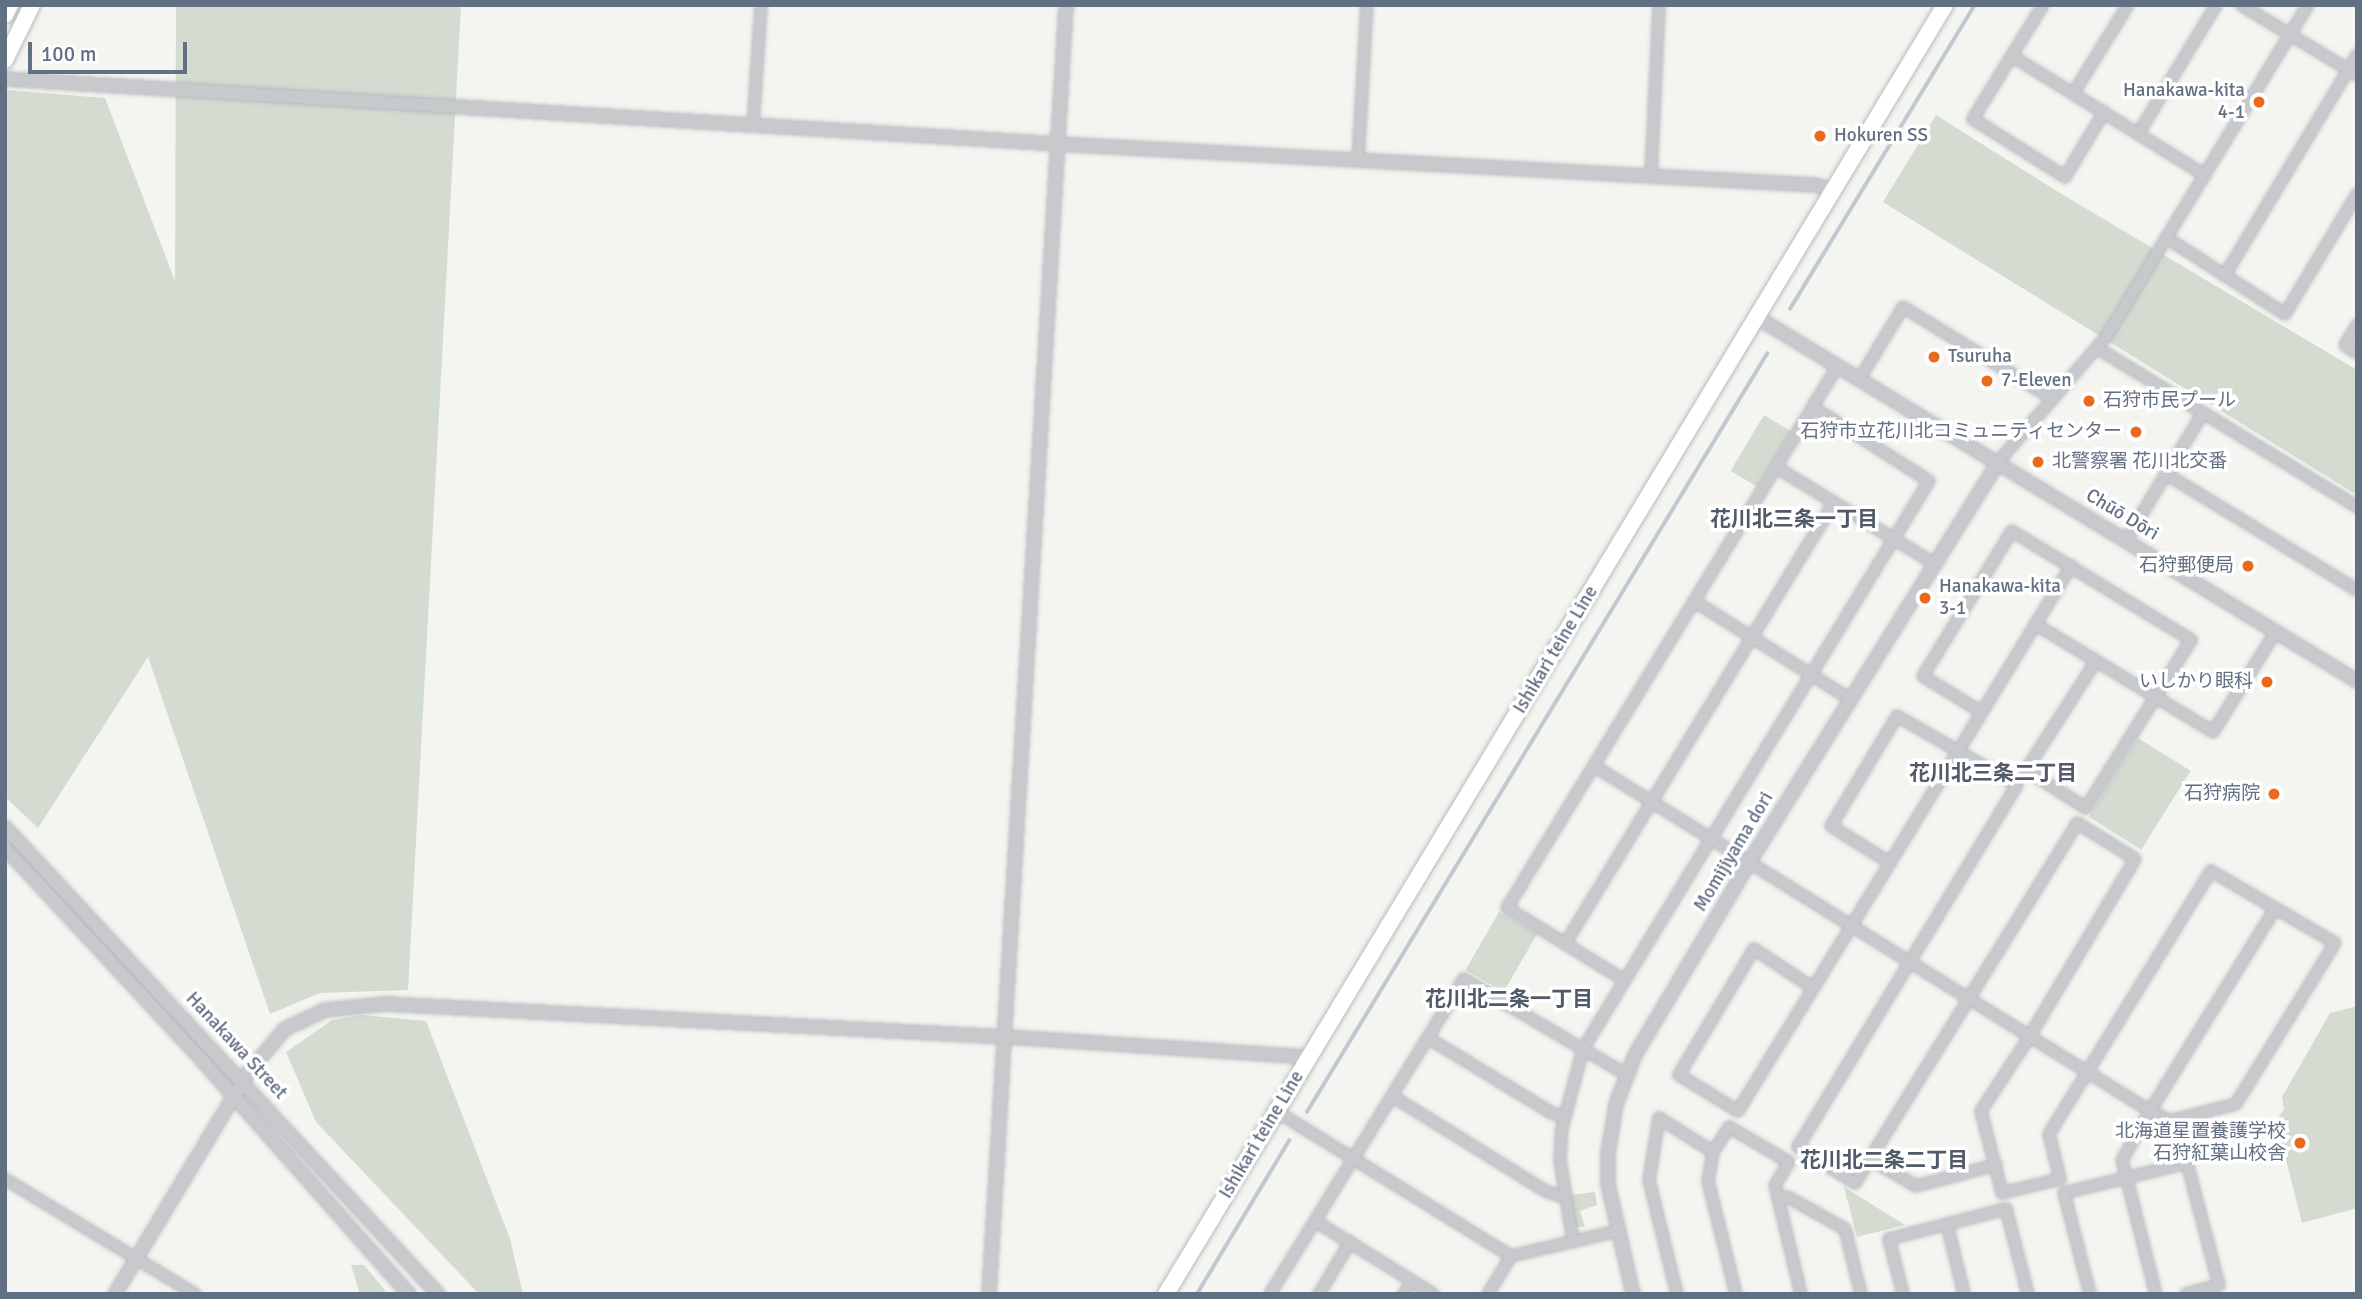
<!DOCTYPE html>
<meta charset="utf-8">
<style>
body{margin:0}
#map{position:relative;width:2362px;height:1299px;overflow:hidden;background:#f4f5f0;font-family:Signika,"Noto Sans JP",sans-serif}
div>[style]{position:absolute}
.green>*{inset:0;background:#d4dcd1;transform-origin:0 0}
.stream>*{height:3.5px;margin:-1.75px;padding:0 1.75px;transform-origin:1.75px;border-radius:1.75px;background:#bfc9cf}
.roads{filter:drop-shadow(0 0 2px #b7babe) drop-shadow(0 0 2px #b7babe)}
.minor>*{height:10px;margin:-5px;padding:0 5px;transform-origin:5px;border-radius:5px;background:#c7c9cd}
.tertiary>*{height:12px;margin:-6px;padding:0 6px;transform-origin:6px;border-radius:6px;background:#c7c9cd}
.primary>*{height:16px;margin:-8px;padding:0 8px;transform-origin:8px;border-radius:8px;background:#fff}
.trunk>*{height:16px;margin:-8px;padding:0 8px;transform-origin:8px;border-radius:8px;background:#fff}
.dots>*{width:19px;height:19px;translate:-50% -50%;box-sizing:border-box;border:4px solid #fff;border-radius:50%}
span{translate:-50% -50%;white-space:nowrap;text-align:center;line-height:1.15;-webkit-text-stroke:7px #fff;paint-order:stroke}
.poi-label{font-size:19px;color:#627083}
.right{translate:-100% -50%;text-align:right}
.left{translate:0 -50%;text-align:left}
.street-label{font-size:19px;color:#627083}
.neighbourhood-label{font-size:21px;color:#505a68;font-weight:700}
.frame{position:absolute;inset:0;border:7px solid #627083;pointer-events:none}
.scale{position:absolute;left:28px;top:42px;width:159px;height:32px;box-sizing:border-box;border:4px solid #627083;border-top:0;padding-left:9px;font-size:21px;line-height:24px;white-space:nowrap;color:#627083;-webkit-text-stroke:5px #fff;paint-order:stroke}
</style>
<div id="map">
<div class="green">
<i style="clip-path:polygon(176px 5px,461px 5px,408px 990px,320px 993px,270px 1014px,148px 657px,38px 828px,5px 797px,5px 93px,7px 90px,105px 98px,175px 281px)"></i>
<i style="clip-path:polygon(1936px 115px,2060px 193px,2357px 370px,2357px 495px,1883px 202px)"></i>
<i style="left:1764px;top:415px;width:31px;height:65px;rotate:31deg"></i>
<i style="left:2138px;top:738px;width:62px;height:93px;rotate:32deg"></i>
<i style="left:1499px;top:912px;width:44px;height:67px;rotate:30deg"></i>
<i style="clip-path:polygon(2357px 1006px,2357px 1208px,2302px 1223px,2276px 1121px,2284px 1109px,2282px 1097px,2330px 1013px)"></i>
<i style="clip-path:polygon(362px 1015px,426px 1021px,510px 1239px,523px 1294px,479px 1294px,316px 1122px,286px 1052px,332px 1020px)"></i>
<i style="clip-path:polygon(1844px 1187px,1905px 1225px,1857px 1237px)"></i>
<i style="clip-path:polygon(1595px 1192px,1597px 1205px,1580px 1211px,1585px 1227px,1574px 1227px,1569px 1195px)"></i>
<i style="clip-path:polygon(351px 1265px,364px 1265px,388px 1294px,360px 1294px)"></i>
</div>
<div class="stream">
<i style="left:1790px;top:309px;width:356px;rotate:-58.7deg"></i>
<i style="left:1307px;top:1112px;width:887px;rotate:-58.75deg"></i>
<i style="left:1197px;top:1294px;width:179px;rotate:-59deg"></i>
</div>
<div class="roads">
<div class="minor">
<i style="left:2043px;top:5px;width:134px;rotate:121.6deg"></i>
<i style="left:1973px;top:119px;width:109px;rotate:32.2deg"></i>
<i style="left:2065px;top:177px;width:76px;rotate:-59deg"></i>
<i style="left:2241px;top:5px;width:135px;rotate:31.1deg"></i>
<i style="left:2012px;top:56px;width:227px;rotate:31.7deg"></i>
<i style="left:2073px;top:94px;width:105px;rotate:-58.3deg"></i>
<i style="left:753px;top:126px;width:121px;rotate:-86.2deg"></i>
<i style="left:2138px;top:134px;width:151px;rotate:-58.8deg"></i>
<i style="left:1358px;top:160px;width:155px;rotate:-86.7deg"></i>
<i style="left:1651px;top:176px;width:171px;rotate:-87.3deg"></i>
<i style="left:2167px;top:238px;width:140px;rotate:32.8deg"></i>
<i style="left:2285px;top:314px;width:140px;rotate:-59deg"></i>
<i style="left:2225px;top:275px;width:257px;rotate:-59deg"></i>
<i style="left:2357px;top:325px;width:23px;rotate:121deg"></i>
<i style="left:2345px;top:345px;width:14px;rotate:34deg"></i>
<i style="left:2097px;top:348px;width:305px;rotate:31.4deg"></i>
<i style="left:1859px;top:380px;width:85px;rotate:-58.9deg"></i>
<i style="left:1903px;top:307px;width:176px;rotate:31.5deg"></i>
<i style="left:1998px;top:462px;width:165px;rotate:-49.2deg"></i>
<i style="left:2106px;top:337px;width:389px;rotate:-58.7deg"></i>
<i style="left:1776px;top:467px;width:186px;rotate:31.4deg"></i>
<i style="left:2166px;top:474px;width:223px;rotate:31.3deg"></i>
<i style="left:2126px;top:540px;width:149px;rotate:-58.8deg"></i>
<i style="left:1694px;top:601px;width:186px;rotate:32.2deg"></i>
<i style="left:2035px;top:624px;width:208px;rotate:31.2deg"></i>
<i style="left:2213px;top:732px;width:119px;rotate:-58deg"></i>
<i style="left:1981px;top:712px;width:68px;rotate:-148.2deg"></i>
<i style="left:1923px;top:676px;width:170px;rotate:-58.5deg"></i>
<i style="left:2012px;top:531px;width:210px;rotate:31.3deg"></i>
<i style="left:2191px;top:640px;width:198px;rotate:122deg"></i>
<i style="left:2086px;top:808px;width:71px;rotate:-147.7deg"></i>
<i style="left:2026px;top:770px;width:130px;rotate:-57.3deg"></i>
<i style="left:1594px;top:766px;width:654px;rotate:31.82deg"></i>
<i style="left:2150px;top:1111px;width:56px;rotate:119.7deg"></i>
<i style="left:2122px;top:1160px;width:138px;rotate:75.8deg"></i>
<i style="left:1890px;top:863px;width:70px;rotate:-147.9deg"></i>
<i style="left:1831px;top:826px;width:128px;rotate:-59deg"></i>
<i style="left:1897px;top:716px;width:138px;rotate:29.9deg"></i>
<i style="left:2017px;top:785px;width:423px;rotate:121.2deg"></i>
<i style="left:1798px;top:1147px;width:67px;rotate:32.3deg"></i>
<i style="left:1855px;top:1183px;width:423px;rotate:-58.3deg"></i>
<i style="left:2077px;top:823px;width:68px;rotate:31.8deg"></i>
<i style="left:2135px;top:859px;width:206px;rotate:120.7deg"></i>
<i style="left:2030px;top:1036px;width:90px;rotate:123.2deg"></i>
<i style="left:1981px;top:1111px;width:85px;rotate:75.6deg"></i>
<i style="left:2002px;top:1193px;width:60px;rotate:-13.6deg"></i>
<i style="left:2060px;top:1179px;width:46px;rotate:-103.7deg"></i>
<i style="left:2049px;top:1134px;width:309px;rotate:-58.4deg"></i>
<i style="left:2211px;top:871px;width:143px;rotate:30.1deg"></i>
<i style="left:2335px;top:943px;width:189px;rotate:121.6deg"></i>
<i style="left:2236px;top:1104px;width:68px;rotate:165.6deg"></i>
<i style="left:2170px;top:1121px;width:22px;rotate:-153deg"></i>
<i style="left:2150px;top:1111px;width:238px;rotate:-58.3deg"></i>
<i style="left:1565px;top:944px;width:515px;rotate:-58.65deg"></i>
<i style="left:1624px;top:980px;width:137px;rotate:-148.4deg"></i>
<i style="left:1507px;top:908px;width:634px;rotate:-58.62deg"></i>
<i style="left:1813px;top:988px;width:71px;rotate:-146.5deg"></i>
<i style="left:1754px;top:949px;width:147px;rotate:120.8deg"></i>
<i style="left:1679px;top:1075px;width:69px;rotate:31.4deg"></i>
<i style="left:1738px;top:1111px;width:218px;rotate:-58.5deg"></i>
<i style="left:1852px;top:925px;width:421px;rotate:-58.6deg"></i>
<i style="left:1428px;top:1038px;width:145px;rotate:31.2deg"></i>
<i style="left:1552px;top:1113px;width:13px;rotate:18deg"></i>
<i style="left:1392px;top:1096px;width:180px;rotate:31.8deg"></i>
<i style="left:1545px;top:1191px;width:20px;rotate:18deg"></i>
<i style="left:1276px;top:1111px;width:276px;rotate:31.7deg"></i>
<i style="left:1511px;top:1256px;width:110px;rotate:-13.2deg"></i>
<i style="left:1870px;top:1159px;width:53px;rotate:30.4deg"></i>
<i style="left:1916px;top:1186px;width:83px;rotate:-14.7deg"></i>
<i style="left:5px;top:1179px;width:222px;rotate:31.2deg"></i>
<i style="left:1778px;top:1199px;width:10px;rotate:-11deg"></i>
<i style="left:1788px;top:1197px;width:65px;rotate:29.3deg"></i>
<i style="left:1845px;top:1229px;width:67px;rotate:76.2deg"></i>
<i style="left:1315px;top:1221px;width:139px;rotate:31.7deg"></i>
<i style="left:1947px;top:1224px;width:72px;rotate:76.3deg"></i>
<i style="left:1573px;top:1241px;width:81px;rotate:-99.2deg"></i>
<i style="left:1560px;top:1161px;width:33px;rotate:-87deg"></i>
<i style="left:1562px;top:1128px;width:82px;rotate:-75.1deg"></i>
<i style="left:1583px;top:1049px;width:665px;rotate:-58.65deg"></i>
<i style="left:1929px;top:481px;width:138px;rotate:-147.5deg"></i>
<i style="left:1270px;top:1294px;width:370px;rotate:-58.4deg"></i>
<i style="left:1464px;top:979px;width:189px;rotate:30.5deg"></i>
<i style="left:1319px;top:1294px;width:61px;rotate:-59.2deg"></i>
<i style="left:1404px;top:1294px;width:15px;rotate:-58deg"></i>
<i style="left:1488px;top:1294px;width:44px;rotate:-58.8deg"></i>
<i style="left:1677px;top:1294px;width:117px;rotate:-103.8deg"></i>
<i style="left:1649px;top:1180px;width:63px;rotate:-80.8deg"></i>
<i style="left:1659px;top:1118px;width:64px;rotate:32.2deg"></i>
<i style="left:1736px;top:1294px;width:116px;rotate:-103.9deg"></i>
<i style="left:1708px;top:1181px;width:29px;rotate:-80deg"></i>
<i style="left:1713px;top:1152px;width:30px;rotate:-57deg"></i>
<i style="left:1729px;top:1127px;width:69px;rotate:30.3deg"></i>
<i style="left:1789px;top:1162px;width:27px;rotate:121deg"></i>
<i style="left:1775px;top:1185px;width:112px;rotate:76.6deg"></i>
<i style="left:1903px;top:1294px;width:57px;rotate:-104.3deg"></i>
<i style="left:1889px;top:1239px;width:121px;rotate:-14.4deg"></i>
<i style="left:2006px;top:1209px;width:88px;rotate:75.5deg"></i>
<i style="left:2090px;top:1294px;width:104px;rotate:-104.4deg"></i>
<i style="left:2064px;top:1193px;width:127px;rotate:-13.7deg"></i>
<i style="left:2187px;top:1163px;width:126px;rotate:75.3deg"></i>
<i style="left:2219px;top:1285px;width:34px;rotate:165deg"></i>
</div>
<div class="tertiary">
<i style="left:5px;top:79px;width:1055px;rotate:3.53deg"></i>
<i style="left:1058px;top:144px;width:758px;rotate:3.1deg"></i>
<i style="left:1815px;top:185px;width:20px;rotate:15deg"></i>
<i style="left:1758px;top:318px;width:700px;rotate:31.22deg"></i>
<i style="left:5px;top:827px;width:637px;rotate:47.16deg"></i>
<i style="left:5px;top:848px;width:288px;rotate:47.1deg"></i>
<i style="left:201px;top:1059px;width:314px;rotate:48.5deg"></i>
<i style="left:115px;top:1294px;width:257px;rotate:-59deg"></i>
<i style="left:247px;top:1074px;width:59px;rotate:-49.8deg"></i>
<i style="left:285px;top:1029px;width:44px;rotate:-25.4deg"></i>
<i style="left:325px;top:1010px;width:61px;rotate:-5.6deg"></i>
<i style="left:386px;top:1004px;width:621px;rotate:3.05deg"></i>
<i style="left:1006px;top:1037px;width:304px;rotate:3.8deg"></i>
<i style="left:989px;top:1294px;width:1291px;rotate:-86.58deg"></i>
<i style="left:1633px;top:1294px;width:113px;rotate:-102.8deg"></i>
<i style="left:1608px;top:1184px;width:31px;rotate:-90deg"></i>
<i style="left:1608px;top:1153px;width:50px;rotate:-80.7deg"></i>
<i style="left:1616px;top:1104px;width:53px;rotate:-68.8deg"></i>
<i style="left:1635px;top:1055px;width:226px;rotate:-59.3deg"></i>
<i style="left:1750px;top:861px;width:470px;rotate:-58.1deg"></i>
</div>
<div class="primary">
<i style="left:1166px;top:1294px;width:1506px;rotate:-58.85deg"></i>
</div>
<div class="trunk">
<i style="left:5px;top:15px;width:11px;rotate:-63deg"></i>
<i style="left:5px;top:60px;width:61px;rotate:-63.9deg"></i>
</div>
</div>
<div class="dots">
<i style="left:2259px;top:102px;background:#ea691b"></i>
<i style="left:1820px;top:136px;background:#ea691b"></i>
<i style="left:1934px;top:357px;background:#ea691b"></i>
<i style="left:1987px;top:381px;background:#ea691b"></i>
<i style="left:2089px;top:401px;background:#ea691b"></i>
<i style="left:2136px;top:432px;background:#ea691b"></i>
<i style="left:2038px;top:462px;background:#ea691b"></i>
<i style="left:2248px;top:566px;background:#ea691b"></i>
<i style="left:1925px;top:598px;background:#ea691b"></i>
<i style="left:2267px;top:682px;background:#ea691b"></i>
<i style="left:2274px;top:794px;background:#ea691b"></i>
<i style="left:2300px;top:1143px;background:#ea691b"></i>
</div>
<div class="poi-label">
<span class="right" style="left:2245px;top:102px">Hanakawa-kita<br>4-1</span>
<span class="left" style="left:1834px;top:136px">Hokuren SS</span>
<span class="left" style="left:1948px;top:357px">Tsuruha</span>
<span class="left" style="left:2001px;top:381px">7-Eleven</span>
<span class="left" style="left:2103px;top:401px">石狩市民プール</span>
<span class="right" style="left:2122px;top:432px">石狩市立花川北コミュニティセンター</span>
<span class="left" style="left:2052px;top:462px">北警察署 花川北交番</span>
<span class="right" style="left:2234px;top:566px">石狩郵便局</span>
<span class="left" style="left:1939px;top:598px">Hanakawa-kita<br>3-1</span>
<span class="right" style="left:2253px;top:682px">いしかり眼科</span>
<span class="right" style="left:2260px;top:794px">石狩病院</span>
<span class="right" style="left:2286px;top:1143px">北海道星置養護学校<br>石狩紅葉山校舎</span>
</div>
<div class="street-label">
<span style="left:2122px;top:515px;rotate:31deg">Chūō Dōri</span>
<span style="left:1556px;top:650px;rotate:-59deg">Ishikari teine Line</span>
<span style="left:1734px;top:852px;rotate:-59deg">Momijiyama dori</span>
<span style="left:236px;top:1046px;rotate:47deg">Hanakawa Street</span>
<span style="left:1262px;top:1135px;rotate:-59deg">Ishikari teine Line</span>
</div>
<div class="neighbourhood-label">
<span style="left:1794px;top:519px">花川北三条一丁目</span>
<span style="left:1993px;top:773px">花川北三条二丁目</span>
<span style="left:1509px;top:999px">花川北二条一丁目</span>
<span style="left:1884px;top:1160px">花川北二条二丁目</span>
</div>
<div class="frame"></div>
<div class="scale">100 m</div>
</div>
